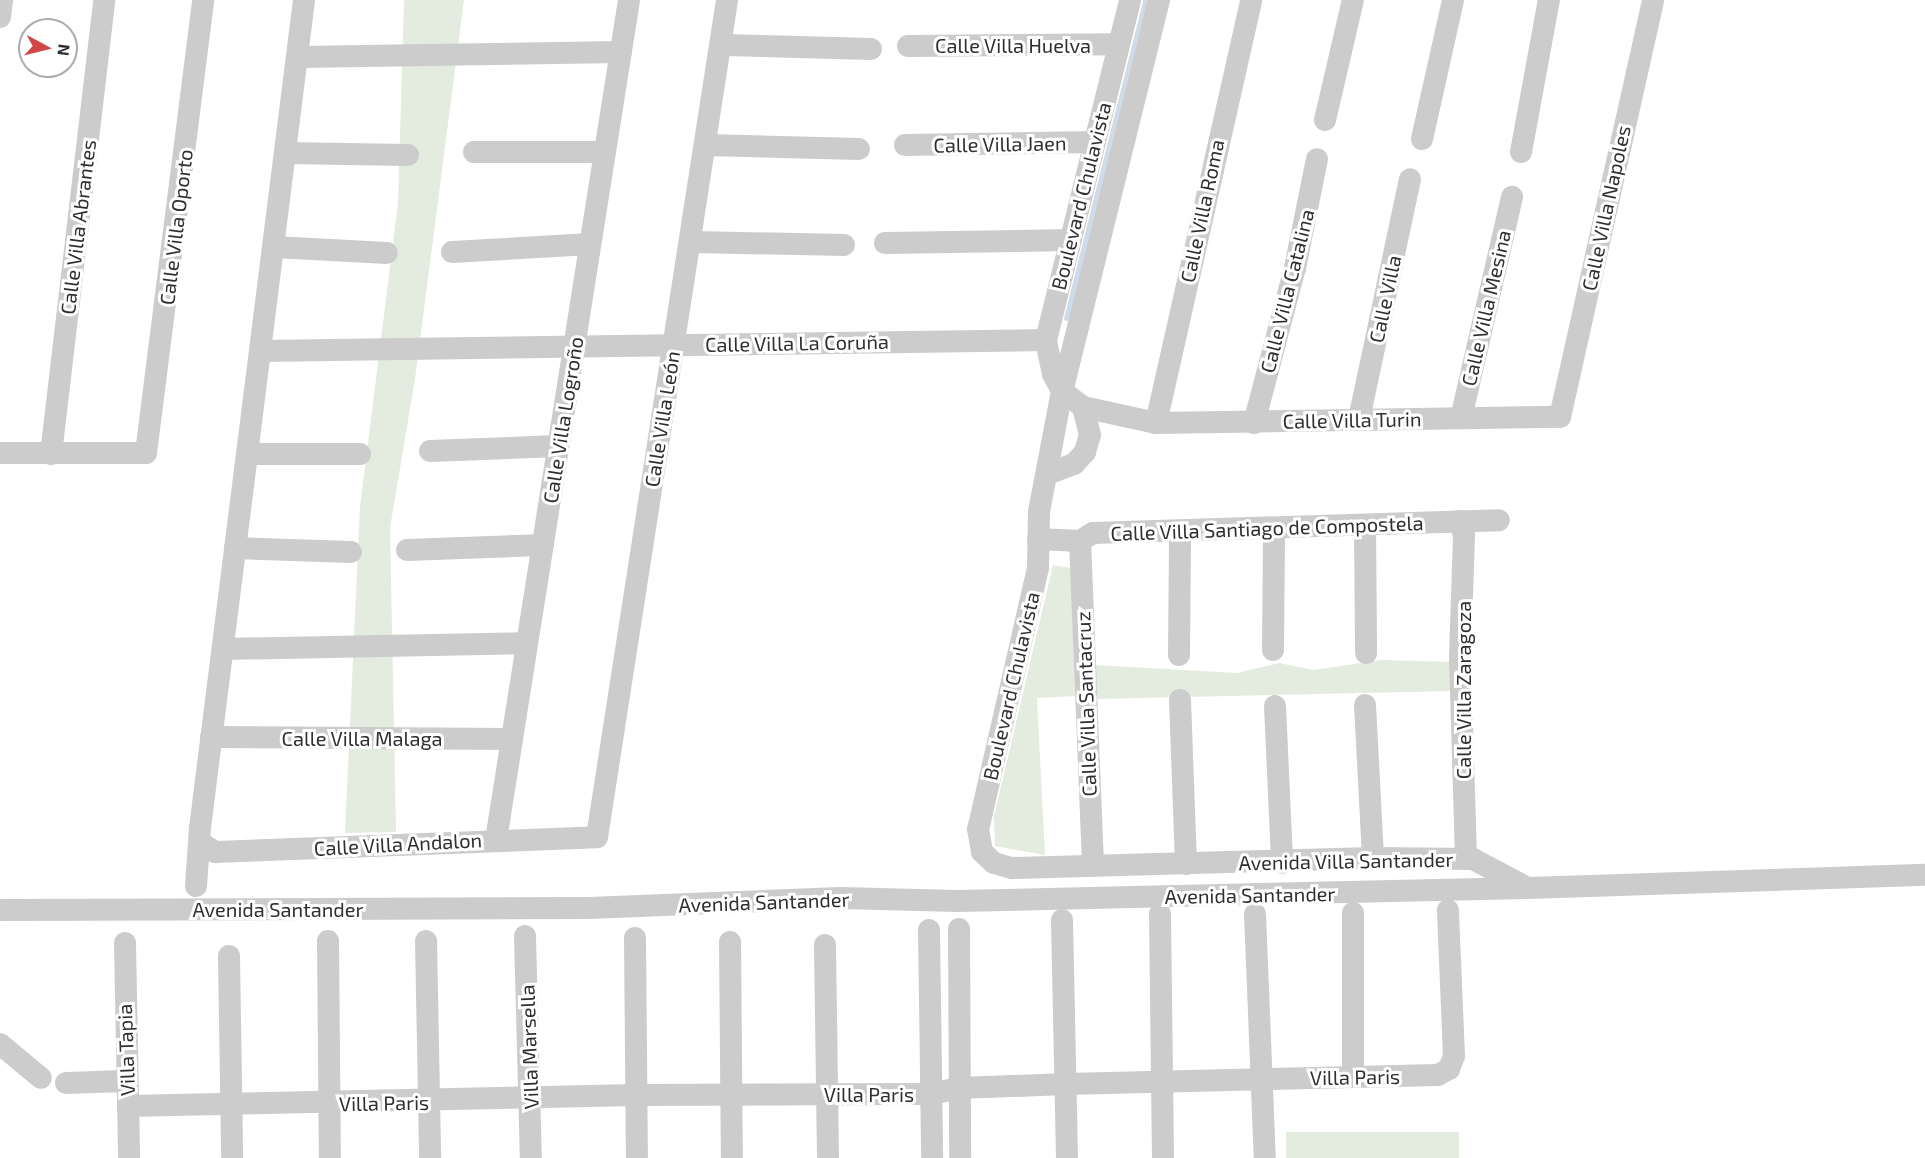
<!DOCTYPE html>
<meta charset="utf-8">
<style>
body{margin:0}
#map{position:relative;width:1925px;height:1158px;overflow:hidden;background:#fff;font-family:"Exo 2",sans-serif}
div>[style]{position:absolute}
.green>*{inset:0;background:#e4ebdf;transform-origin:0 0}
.stream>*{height:5px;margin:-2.5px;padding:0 2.5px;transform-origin:2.5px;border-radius:2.5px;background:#cddce8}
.minor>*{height:22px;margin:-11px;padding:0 11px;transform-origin:11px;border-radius:11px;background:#ccc}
span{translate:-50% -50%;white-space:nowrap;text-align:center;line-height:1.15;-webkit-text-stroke:6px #fff;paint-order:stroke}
.street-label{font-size:20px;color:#2f2f2f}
.north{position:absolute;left:18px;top:18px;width:60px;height:60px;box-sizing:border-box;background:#fff;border:2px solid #acacac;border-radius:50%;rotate:97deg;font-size:16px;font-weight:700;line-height:24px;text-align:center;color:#2f2f2f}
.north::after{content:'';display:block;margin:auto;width:21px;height:27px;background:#d14646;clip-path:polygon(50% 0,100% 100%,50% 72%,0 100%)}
</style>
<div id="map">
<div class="green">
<i style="clip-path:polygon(404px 0,464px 0,415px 379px,390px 528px,396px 832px,345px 833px,360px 507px,398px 203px)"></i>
<i style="clip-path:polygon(1053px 565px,1071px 568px,1075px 696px,1037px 698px,1045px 855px,995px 846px,994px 816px)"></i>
<i style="clip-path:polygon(1382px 660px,1453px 662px,1454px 691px,1097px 699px,1094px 665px,1237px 673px,1279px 663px,1313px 670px)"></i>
<i style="left:1286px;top:1132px;width:173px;height:26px"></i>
</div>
<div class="stream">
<i style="left:1066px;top:318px;width:328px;rotate:-76deg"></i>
</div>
<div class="minor">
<i style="left:1159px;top:0;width:403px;rotate:103.9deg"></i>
<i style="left:1062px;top:391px;width:123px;rotate:100.8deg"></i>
<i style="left:1039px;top:512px;width:56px;rotate:91deg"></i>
<i style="left:1038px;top:568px;width:268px;rotate:102.9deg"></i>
<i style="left:978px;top:829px;width:23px;rotate:80deg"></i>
<i style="left:982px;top:852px;width:16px;rotate:43deg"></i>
<i style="left:994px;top:863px;width:19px;rotate:16deg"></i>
<i style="left:1012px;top:868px;width:361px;rotate:-1.6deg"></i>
<i style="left:1373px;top:858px;width:100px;rotate:0.6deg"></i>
<i style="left:1473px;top:859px;width:62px;rotate:27.8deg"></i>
<i style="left:1528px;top:888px;width:397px;rotate:-1.9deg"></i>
<i style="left:0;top:17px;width:17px;rotate:-83deg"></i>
<i style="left:722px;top:45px;width:149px;rotate:1.5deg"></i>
<i style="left:908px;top:46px;width:210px;rotate:-0.5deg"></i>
<i style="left:299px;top:57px;width:322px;rotate:-0.9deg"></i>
<i style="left:1325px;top:120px;width:123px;rotate:-76.9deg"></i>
<i style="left:1422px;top:139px;width:142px;rotate:-77.4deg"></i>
<i style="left:707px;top:145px;width:152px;rotate:1.5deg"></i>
<i style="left:905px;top:145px;width:190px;rotate:-0.9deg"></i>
<i style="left:474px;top:152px;width:131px"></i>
<i style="left:1521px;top:152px;width:155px;rotate:-79.6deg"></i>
<i style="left:286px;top:153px;width:122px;rotate:0.9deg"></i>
<i style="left:692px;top:242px;width:152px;rotate:1.1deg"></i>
<i style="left:885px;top:243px;width:186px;rotate:-0.9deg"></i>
<i style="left:274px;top:247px;width:113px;rotate:3deg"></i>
<i style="left:452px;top:252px;width:138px;rotate:-3.3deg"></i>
<i style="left:261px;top:351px;width:785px;rotate:-0.8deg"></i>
<i style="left:1083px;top:407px;width:75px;rotate:12.4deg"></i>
<i style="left:1156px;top:423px;width:404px;rotate:-0.9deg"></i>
<i style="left:1560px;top:417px;width:427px;rotate:-77.4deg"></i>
<i style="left:1461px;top:418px;width:227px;rotate:-77deg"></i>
<i style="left:1359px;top:419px;width:245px;rotate:-78deg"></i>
<i style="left:1156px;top:423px;width:434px;rotate:-77.3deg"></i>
<i style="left:1254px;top:423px;width:160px;rotate:-75.2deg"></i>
<i style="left:1295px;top:268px;width:111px;rotate:-78.6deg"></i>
<i style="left:430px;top:451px;width:128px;rotate:-2.2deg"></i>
<i style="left:0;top:453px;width:146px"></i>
<i style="left:146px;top:453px;width:457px;rotate:-82.8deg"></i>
<i style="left:51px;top:454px;width:457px;rotate:-83.3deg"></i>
<i style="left:247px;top:454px;width:113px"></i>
<i style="left:1050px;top:473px;width:26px;rotate:-21deg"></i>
<i style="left:1074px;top:464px;width:16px;rotate:-47deg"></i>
<i style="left:1085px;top:452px;width:18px;rotate:-74deg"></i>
<i style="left:1090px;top:435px;width:29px;rotate:-104deg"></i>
<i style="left:1083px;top:407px;width:26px;rotate:-143deg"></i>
<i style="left:1062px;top:391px;width:19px;rotate:-118deg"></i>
<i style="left:1053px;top:374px;width:35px;rotate:-102deg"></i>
<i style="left:1046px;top:340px;width:350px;rotate:-76.1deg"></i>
<i style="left:1460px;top:521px;width:16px;rotate:75deg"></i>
<i style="left:1464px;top:536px;width:121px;rotate:91.9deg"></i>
<i style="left:1460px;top:657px;width:202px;rotate:88.3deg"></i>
<i style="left:1365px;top:526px;width:127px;rotate:89.5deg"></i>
<i style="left:1038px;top:539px;width:42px;rotate:2.7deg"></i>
<i style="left:1080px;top:541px;width:15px;rotate:-32deg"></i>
<i style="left:1093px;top:533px;width:406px;rotate:-1.8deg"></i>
<i style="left:1080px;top:541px;width:325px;rotate:87.7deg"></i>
<i style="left:235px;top:548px;width:116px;rotate:2deg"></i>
<i style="left:407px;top:550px;width:136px;rotate:-2.1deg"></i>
<i style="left:223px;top:649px;width:304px;rotate:-1.1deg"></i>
<i style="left:1273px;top:650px;width:121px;rotate:-89.5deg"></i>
<i style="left:1179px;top:655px;width:124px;rotate:-89.5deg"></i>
<i style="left:1180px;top:700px;width:164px;rotate:87.9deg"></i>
<i style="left:1365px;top:705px;width:153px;rotate:87deg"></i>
<i style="left:1275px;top:706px;width:157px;rotate:87.4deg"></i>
<i style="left:211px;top:737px;width:301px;rotate:0.4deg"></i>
<i style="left:496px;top:840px;width:850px;rotate:-81deg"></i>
<i style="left:201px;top:843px;width:17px;rotate:33deg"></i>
<i style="left:215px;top:852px;width:382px;rotate:-2.2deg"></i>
<i style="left:597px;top:837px;width:847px;rotate:-81.17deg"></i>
<i style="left:196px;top:886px;width:58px;rotate:-86.1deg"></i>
<i style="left:200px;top:828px;width:835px;rotate:-82.84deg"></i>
<i style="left:0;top:910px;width:589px;rotate:-0.19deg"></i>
<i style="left:589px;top:908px;width:251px;rotate:-2.3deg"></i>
<i style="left:840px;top:898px;width:118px;rotate:1.5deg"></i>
<i style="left:958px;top:901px;width:568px;rotate:-1.31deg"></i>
<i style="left:1160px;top:914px;width:244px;rotate:89.3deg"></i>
<i style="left:1255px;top:914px;width:244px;rotate:87.7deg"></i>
<i style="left:1062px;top:920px;width:238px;rotate:88.8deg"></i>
<i style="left:959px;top:929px;width:229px;rotate:89.7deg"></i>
<i style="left:929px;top:930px;width:228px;rotate:89.2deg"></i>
<i style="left:525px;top:936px;width:222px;rotate:88.5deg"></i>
<i style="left:635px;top:938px;width:220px;rotate:89.5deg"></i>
<i style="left:328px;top:941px;width:217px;rotate:89.5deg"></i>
<i style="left:426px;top:941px;width:217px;rotate:88.9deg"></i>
<i style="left:730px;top:942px;width:216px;rotate:89.5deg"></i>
<i style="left:125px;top:943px;width:215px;rotate:88.9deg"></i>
<i style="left:825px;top:945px;width:213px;rotate:89.2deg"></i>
<i style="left:229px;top:956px;width:202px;rotate:89.1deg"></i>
<i style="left:0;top:1044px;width:53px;rotate:39.7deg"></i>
<i style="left:1353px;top:1077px;width:164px;rotate:-90deg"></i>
<i style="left:66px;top:1083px;width:59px;rotate:-1.9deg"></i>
<i style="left:128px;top:1106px;width:509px;rotate:-1.24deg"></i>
<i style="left:637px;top:1095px;width:295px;rotate:-0.2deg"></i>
<i style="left:932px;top:1094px;width:28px;rotate:-13deg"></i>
<i style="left:959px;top:1088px;width:107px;rotate:-2.1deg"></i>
<i style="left:1066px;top:1084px;width:372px;rotate:-1.4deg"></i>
<i style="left:1438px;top:1075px;width:13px;rotate:-29deg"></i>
<i style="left:1449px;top:1069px;width:14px;rotate:-69deg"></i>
<i style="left:1454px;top:1056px;width:146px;rotate:-92.4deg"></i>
</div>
<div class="street-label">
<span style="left:1013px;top:45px">Calle Villa Huelva</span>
<span style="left:1000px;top:144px;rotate:-1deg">Calle Villa Jaen</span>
<span style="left:1081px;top:196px;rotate:-76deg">Boulevard Chulavista</span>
<span style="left:1606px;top:208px;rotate:-78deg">Calle Villa Napoles</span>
<span style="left:1202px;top:211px;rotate:-78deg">Calle Villa Roma</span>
<span style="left:78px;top:227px;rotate:-83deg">Calle Villa Abrantes</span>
<span style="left:176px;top:227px;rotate:-83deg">Calle Villa Oporto</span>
<span style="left:1287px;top:291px;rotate:-76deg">Calle Villa Catalina</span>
<span style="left:1385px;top:299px;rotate:-78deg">Calle Villa</span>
<span style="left:1486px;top:308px;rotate:-77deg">Calle Villa Mesina</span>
<span style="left:797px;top:343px;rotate:-1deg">Calle Villa La Coruña</span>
<span style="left:662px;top:419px;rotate:-81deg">Calle Villa León</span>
<span style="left:563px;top:420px;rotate:-81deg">Calle Villa Logroño</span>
<span style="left:1352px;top:420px;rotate:-1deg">Calle Villa Turin</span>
<span style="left:1267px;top:528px;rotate:-2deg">Calle Villa Santiago de Compostela</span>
<span style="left:1011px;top:686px;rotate:-77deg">Boulevard Chulavista</span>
<span style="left:1463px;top:690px;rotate:-90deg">Calle Villa Zaragoza</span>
<span style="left:1086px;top:704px;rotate:-92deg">Calle Villa Santacruz</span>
<span style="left:362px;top:738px">Calle Villa Malaga</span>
<span style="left:398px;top:844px;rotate:-3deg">Calle Villa Andalon</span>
<span style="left:1346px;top:861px;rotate:-1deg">Avenida Villa Santander</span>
<span style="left:1250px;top:895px;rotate:-1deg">Avenida Santander</span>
<span style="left:764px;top:902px;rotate:-2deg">Avenida Santander</span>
<span style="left:278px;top:909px">Avenida Santander</span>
<span style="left:529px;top:1047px;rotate:-92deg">Villa Marsella</span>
<span style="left:126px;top:1050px;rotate:-92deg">Villa Tapia</span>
<span style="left:1355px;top:1077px;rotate:-1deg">Villa Paris</span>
<span style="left:869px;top:1094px">Villa Paris</span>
<span style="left:384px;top:1103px;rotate:-1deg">Villa Paris</span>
</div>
<div class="north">N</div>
</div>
